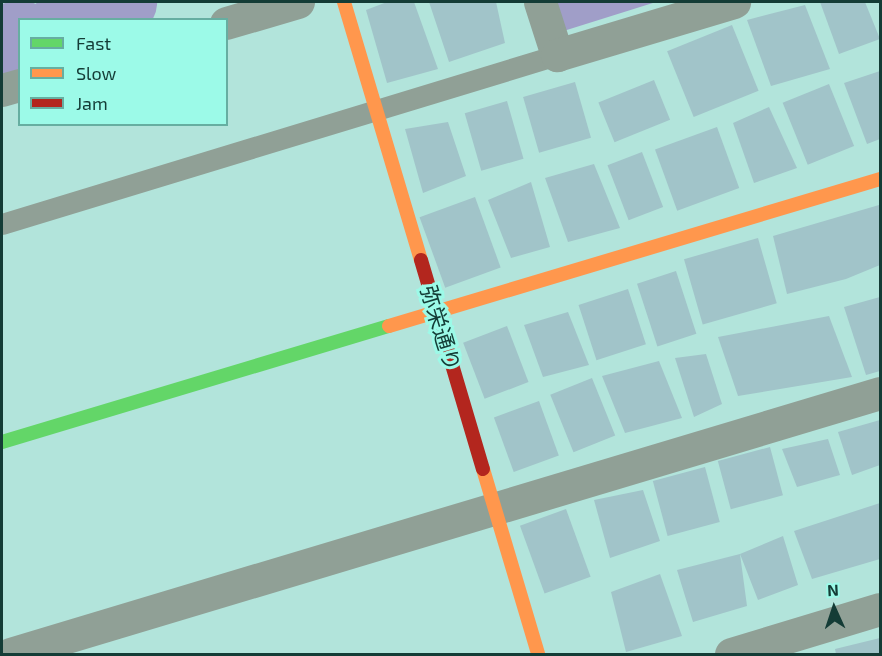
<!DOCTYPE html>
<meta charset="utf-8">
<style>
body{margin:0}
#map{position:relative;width:882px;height:656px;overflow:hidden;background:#b2e4db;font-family:"Exo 2","Noto Sans JP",sans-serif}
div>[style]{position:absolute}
.water>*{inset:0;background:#a09ec8}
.river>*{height:70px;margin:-35px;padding:0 35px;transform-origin:35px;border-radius:35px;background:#a09ec8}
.building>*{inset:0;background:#a1c4c9;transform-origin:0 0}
.lane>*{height:21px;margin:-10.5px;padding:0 10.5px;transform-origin:10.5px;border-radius:10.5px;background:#90a096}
.street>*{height:33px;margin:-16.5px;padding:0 16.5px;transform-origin:16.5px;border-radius:16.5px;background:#90a096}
.fast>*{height:14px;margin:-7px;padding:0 7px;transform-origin:7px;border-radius:7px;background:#63d668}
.slow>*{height:14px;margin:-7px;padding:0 7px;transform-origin:7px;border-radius:7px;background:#ff974d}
.jam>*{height:14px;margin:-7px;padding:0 7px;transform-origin:7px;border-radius:7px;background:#b3261e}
span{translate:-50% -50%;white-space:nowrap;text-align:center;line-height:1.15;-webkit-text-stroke:6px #9cfae8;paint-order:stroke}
.street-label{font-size:22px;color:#143c36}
.frame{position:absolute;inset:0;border:3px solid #143c36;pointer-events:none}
.legend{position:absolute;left:18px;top:18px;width:210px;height:108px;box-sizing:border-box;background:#9cfae8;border:2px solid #66aea1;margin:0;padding:8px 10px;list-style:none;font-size:18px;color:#143c36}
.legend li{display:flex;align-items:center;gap:12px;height:30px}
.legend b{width:30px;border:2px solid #66aea1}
.north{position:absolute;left:804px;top:578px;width:60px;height:60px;-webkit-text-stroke:4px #9cfae8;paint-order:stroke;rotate:357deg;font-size:16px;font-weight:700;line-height:24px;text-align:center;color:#143c36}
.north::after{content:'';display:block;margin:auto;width:21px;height:27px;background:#143c36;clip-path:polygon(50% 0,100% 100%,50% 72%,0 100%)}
</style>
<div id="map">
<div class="water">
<i style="clip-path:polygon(543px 2px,656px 2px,554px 34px)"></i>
</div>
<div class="river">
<i style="left:67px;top:20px;width:58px;rotate:-18.1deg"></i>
<i style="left:2px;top:41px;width:19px;rotate:-18deg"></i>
</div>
<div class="building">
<i style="clip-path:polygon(387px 2px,414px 2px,438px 69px,387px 83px,366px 10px)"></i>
<i style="clip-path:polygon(429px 2px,496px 2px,505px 43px,449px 62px)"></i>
<i style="clip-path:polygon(820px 2px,865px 2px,880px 39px,839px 54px)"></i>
<i style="clip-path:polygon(805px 5px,830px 69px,771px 86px,747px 20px)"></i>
<i style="left:732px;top:25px;width:71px;height:70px;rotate:68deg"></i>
<i style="clip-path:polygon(880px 71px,880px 139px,867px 144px,844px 83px)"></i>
<i style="left:654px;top:80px;width:43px;height:60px;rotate:68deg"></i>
<i style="left:575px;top:82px;width:58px;height:54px;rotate:74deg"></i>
<i style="left:829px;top:84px;width:67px;height:50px;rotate:68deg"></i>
<i style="left:507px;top:101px;width:60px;height:44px;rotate:74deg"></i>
<i style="clip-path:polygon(769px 107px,797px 168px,754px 183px,733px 123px)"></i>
<i style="clip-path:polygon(448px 122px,466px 176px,423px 193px,405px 129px)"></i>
<i style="left:717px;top:127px;width:65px;height:66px;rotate:70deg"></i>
<i style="left:642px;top:152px;width:59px;height:37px;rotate:69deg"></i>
<i style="clip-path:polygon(594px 164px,620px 228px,568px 242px,545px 178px)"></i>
<i style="clip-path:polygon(531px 182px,550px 247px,511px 258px,488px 200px)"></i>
<i style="left:475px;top:197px;width:75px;height:59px;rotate:70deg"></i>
<i style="clip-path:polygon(879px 205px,880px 265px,846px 279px,787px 294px,773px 236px)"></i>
<i style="left:758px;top:238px;width:68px;height:77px;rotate:74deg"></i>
<i style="left:676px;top:271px;width:66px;height:41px;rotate:72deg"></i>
<i style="left:628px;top:289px;width:58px;height:52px;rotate:72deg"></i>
<i style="clip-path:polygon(880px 297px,880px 371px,866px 375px,844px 307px)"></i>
<i style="clip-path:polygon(568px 312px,589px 365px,543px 377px,524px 325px)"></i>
<i style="clip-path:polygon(829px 316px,852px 377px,738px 396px,718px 337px)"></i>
<i style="left:507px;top:326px;width:60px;height:47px;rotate:69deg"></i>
<i style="clip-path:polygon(706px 354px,722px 404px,694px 417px,675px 358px)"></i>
<i style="clip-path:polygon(659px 361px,682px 418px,625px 433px,602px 376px)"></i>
<i style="left:592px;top:378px;width:62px;height:45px;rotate:68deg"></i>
<i style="left:539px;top:401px;width:58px;height:48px;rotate:70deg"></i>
<i style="clip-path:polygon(880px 420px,880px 465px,852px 475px,838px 432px)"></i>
<i style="clip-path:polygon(828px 439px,840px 475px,797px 487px,782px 449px)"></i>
<i style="left:770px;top:447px;width:50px;height:54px;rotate:75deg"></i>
<i style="left:705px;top:467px;width:57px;height:54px;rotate:75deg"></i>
<i style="clip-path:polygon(643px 490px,660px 541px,610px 558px,594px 500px)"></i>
<i style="clip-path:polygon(880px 503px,880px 559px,812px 579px,794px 531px)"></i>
<i style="left:566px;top:509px;width:72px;height:49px;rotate:70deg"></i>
<i style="clip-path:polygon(783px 536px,798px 585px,758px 600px,740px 554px,747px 606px,693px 622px,677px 570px,740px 554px)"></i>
<i style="clip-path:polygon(660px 574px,682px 636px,626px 652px,611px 592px)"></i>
<i style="clip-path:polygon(880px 638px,880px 654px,836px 654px,835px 649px)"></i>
</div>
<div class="lane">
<i style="left:2px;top:224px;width:580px;rotate:-16.94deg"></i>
</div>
<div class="street">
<i style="left:540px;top:2px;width:56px;rotate:72.2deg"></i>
<i style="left:557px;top:55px;width:185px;rotate:-16.7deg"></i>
<i style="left:226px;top:23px;width:75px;rotate:-16.3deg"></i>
<i style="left:2px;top:90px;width:19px;rotate:-16deg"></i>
<i style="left:10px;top:654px;width:908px;rotate:-16.7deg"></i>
<i style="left:731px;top:654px;width:156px;rotate:-16.8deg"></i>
</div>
<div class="fast">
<i style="left:2px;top:442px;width:404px;rotate:-16.7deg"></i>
</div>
<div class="slow">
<i style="left:344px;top:2px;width:269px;rotate:73.4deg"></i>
<i style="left:389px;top:326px;width:513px;rotate:-16.67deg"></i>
<i style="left:483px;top:469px;width:193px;rotate:73.4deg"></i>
</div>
<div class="jam">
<i style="left:421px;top:260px;width:218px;rotate:73.5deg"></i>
</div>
<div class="street-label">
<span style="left:441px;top:328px;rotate:73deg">弥栄通り</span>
</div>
<div class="frame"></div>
<ul class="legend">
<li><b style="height:8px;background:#63d668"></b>Fast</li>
<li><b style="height:8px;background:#ff974d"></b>Slow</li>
<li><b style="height:8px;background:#b3261e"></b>Jam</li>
</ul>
<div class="north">N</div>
</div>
